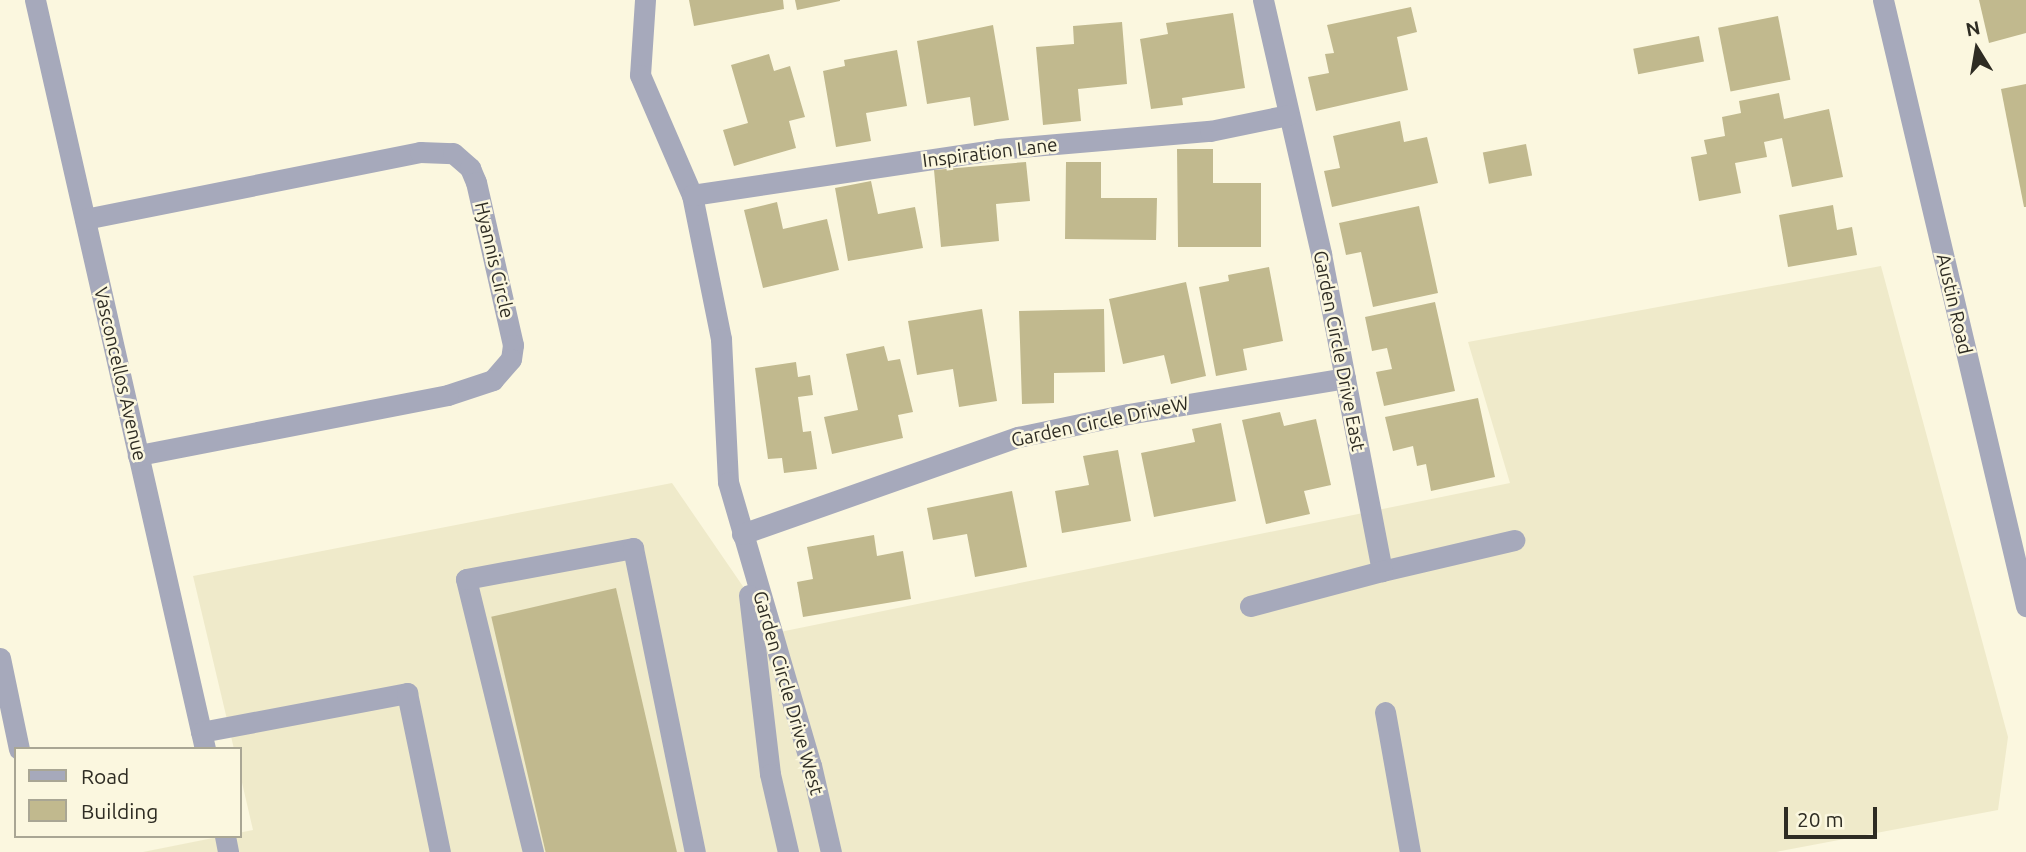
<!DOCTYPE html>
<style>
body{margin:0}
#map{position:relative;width:2026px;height:852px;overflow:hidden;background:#fbf7df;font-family:Ubuntu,sans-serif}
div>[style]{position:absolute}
.built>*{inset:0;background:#efeaca}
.building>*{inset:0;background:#c1b98e;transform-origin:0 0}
.minor>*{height:21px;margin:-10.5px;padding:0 10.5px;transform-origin:10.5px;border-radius:10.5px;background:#a6a9bb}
span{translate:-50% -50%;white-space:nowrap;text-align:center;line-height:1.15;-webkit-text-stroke:5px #fbf7df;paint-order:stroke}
.street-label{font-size:19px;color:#2e2c23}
.legend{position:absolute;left:14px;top:747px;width:228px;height:91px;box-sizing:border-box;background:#fbf7df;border:2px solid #a9a694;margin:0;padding:9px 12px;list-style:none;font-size:21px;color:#2e2c23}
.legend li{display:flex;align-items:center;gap:14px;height:35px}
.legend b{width:35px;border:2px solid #a9a694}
.north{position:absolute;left:1942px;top:14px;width:70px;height:70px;-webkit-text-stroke:5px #fbf7df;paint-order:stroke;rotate:349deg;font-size:19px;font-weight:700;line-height:28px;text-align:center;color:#2e2c23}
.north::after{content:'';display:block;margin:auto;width:24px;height:32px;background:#2e2c23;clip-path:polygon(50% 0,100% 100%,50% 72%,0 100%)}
.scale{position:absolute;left:1784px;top:807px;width:93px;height:32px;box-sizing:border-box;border:4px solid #2e2c23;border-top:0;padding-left:9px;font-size:21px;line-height:24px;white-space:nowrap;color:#2e2c23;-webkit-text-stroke:5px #fbf7df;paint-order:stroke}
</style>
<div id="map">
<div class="built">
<i style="clip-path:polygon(1881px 266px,2008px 737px,1998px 810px,1776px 852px,143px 852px,253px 830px,240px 774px,240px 749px,234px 749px,193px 576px,672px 483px,775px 633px,1510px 483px,1468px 342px)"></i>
</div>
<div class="building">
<i style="clip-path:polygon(689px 0,783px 0,784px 9px,694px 26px)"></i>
<i style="clip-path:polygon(795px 0,840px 0,840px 1px,797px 10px)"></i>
<i style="clip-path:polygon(1979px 0,2026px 0,2026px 33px,1989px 43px)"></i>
<i style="clip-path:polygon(1411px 7px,1417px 32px,1397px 37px,1408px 90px,1316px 111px,1308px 77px,1329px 73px,1325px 54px,1334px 53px,1327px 25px)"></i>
<i style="clip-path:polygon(1233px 13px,1245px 88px,1182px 98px,1183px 105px,1151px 109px,1140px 39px,1168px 34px,1166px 23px)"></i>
<i style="left:1778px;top:16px;width:65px;height:61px;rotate:79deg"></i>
<i style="clip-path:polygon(1122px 22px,1127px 84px,1078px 89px,1081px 121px,1043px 125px,1036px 47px,1074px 44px,1073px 26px)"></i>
<i style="clip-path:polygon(993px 25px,1009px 120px,974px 126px,970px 97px,927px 104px,917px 41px)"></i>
<i style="left:1699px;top:36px;width:26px;height:67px;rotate:79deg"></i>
<i style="clip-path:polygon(897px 50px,907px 106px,866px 113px,871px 141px,836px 147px,823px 71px,845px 66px,844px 60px)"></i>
<i style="clip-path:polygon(769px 54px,774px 71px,790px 66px,805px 117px,789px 121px,796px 148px,734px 166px,723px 130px,748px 123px,731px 65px)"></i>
<i style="clip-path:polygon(2026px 84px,2026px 207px,2024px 207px,2001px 89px)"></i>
<i style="clip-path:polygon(1779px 93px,1784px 119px,1829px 109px,1843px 177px,1792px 187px,1782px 138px,1764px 142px,1767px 157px,1735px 163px,1741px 193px,1699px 201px,1691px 157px,1707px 154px,1704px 140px,1725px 136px,1722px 117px,1741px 113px,1739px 101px)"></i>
<i style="clip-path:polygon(1400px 121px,1404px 142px,1427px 137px,1438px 183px,1332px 207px,1324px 171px,1340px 168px,1333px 136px)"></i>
<i style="left:1526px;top:144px;width:32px;height:44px;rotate:79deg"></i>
<i style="clip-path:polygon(1177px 149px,1213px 149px,1213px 183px,1261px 183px,1261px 247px,1178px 247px)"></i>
<i style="clip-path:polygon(1026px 162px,1030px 201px,996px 204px,999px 241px,941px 247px,934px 170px)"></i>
<i style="clip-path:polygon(1066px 162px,1101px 162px,1101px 198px,1157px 198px,1156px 240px,1065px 239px)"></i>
<i style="clip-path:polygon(871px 181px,878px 214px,915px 207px,923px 248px,848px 261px,835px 188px)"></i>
<i style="clip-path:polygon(777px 202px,783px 229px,827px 219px,839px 270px,763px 288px,744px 210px)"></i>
<i style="clip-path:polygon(1833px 205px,1837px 230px,1852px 227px,1857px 255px,1788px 267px,1779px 215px)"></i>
<i style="clip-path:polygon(1419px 206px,1438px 293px,1373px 307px,1361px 252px,1346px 255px,1339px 223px)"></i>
<i style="clip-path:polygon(1269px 267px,1283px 341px,1243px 349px,1247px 370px,1216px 376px,1199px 287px,1229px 281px,1228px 275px)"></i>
<i style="clip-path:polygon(1186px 282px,1206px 376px,1171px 384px,1164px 355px,1123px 364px,1109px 299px)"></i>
<i style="clip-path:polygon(1435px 302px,1455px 391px,1384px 406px,1376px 372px,1392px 369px,1387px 348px,1372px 351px,1365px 317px)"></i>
<i style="clip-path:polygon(982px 309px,997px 401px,959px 407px,953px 369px,917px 375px,908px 321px)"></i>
<i style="clip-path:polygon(1104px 309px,1105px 372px,1054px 373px,1054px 403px,1022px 404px,1019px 311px)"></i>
<i style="clip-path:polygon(884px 346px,888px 361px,900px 359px,913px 412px,898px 415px,903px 438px,832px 454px,824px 417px,858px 410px,846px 354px)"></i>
<i style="clip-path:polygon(796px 362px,798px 377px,810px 375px,813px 395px,798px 397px,803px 432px,811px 431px,817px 469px,784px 473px,782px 458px,768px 459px,755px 368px)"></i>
<i style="clip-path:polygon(1478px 398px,1495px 477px,1431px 491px,1426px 464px,1417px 466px,1413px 446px,1393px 451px,1385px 417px)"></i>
<i style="clip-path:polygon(1280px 412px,1284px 426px,1316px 419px,1331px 485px,1304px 491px,1310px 514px,1266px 524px,1242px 420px)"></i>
<i style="clip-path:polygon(1221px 423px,1236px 501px,1154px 517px,1141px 453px,1195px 442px,1192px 429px)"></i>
<i style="clip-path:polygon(1118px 450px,1131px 521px,1062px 533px,1055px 491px,1089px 485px,1083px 456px)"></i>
<i style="clip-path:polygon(1012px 491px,1027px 567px,975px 577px,967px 534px,933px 540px,927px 508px)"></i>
<i style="clip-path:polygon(874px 535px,877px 556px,903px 551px,911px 599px,803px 617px,797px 582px,813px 579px,807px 547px)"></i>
<i style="left:616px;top:588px;width:271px;height:128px;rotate:77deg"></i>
</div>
<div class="minor">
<i style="left:35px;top:0;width:768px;rotate:77.21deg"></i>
<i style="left:645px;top:0;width:75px;rotate:93.8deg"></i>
<i style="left:640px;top:75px;width:131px;rotate:66.6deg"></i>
<i style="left:692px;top:195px;width:147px;rotate:78.6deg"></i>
<i style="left:721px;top:339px;width:143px;rotate:87.2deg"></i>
<i style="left:728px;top:482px;width:295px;rotate:73.7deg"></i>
<i style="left:811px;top:765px;width:89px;rotate:77.1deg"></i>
<i style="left:1263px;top:0;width:261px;rotate:77.1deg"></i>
<i style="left:1321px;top:254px;width:323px;rotate:79.1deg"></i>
<i style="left:1382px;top:571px;width:136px;rotate:-13.2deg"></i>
<i style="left:1883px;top:0;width:623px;rotate:76.72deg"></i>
<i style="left:692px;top:195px;width:309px;rotate:-8.5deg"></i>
<i style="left:998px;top:149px;width:213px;rotate:-4.9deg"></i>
<i style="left:1210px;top:131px;width:80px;rotate:-11.6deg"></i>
<i style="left:85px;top:219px;width:342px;rotate:-11.3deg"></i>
<i style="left:420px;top:152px;width:33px;rotate:2deg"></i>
<i style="left:453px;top:153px;width:23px;rotate:41deg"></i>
<i style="left:470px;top:168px;width:15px;rotate:67deg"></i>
<i style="left:476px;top:182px;width:167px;rotate:77.2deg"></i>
<i style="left:513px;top:345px;width:14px;rotate:98deg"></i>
<i style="left:511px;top:359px;width:28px;rotate:131deg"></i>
<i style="left:493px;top:380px;width:47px;rotate:161.6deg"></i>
<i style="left:448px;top:395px;width:316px;rotate:169deg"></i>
<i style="left:742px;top:534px;width:293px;rotate:-19.4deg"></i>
<i style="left:1018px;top:437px;width:112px;rotate:-11.8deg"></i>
<i style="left:1128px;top:414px;width:220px;rotate:-9.4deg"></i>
<i style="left:749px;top:595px;width:180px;rotate:83.3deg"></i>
<i style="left:770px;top:774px;width:80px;rotate:77deg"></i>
<i style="left:1250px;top:606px;width:137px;rotate:-14.9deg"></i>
<i style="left:0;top:658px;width:93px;rotate:78.2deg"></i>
<i style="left:1385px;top:712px;width:142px;rotate:79.9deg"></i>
<i style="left:201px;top:732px;width:210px;rotate:-10.7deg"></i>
<i style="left:407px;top:693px;width:162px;rotate:78.3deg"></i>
<i style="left:225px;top:836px;width:16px;rotate:79deg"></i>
<i style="left:533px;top:852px;width:281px;rotate:-103.8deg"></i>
<i style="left:466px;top:579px;width:170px;rotate:-10.5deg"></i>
<i style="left:633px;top:548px;width:310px;rotate:78.5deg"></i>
</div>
<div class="street-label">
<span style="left:990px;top:153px;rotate:-7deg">Inspiration Lane</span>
<span style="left:494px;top:260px;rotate:77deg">Hyannis Circle</span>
<span style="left:1954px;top:304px;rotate:77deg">Austin Road</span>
<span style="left:1339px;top:351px;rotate:79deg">Garden Circle Drive East</span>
<span style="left:120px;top:374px;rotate:77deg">Vasconcellos Avenue</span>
<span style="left:1100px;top:422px;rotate:-12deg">Garden Circle DriveW</span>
<span style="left:788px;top:693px;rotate:74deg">Garden Circle Drive West</span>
</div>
<ul class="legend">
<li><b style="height:9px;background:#a6a9bb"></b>Road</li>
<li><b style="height:19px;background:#c1b98e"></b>Building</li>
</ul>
<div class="north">N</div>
<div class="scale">20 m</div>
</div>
